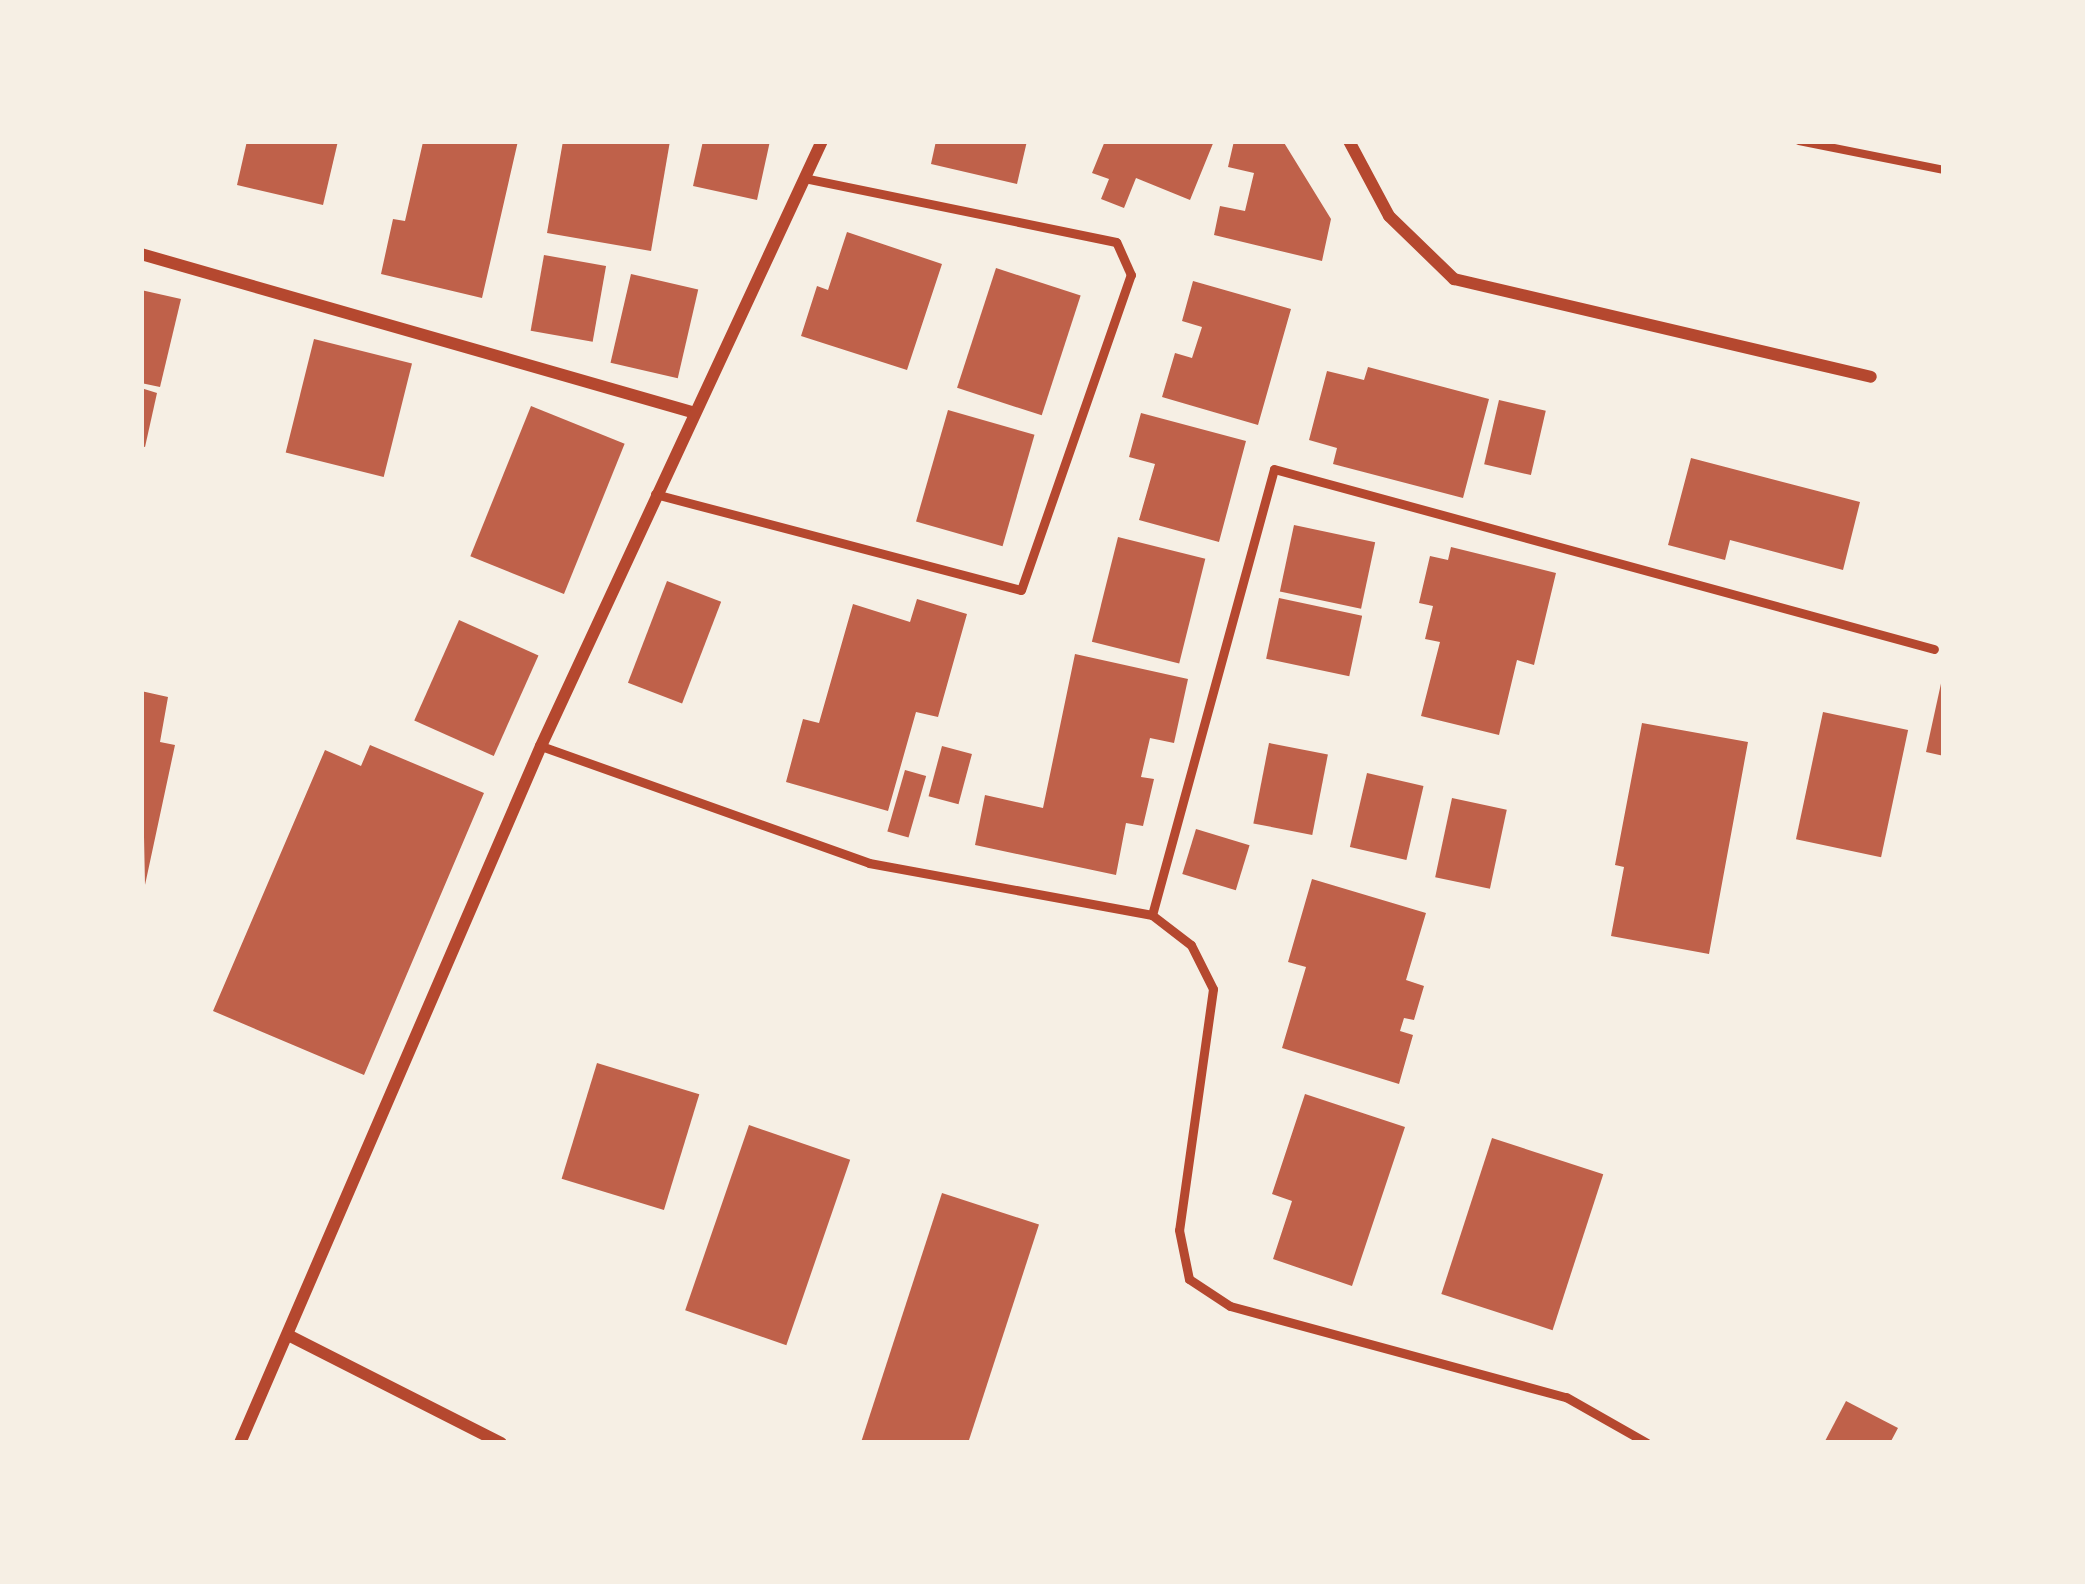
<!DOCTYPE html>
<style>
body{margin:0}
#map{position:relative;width:2085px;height:1584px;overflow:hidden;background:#f6efe4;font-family:"Libre Baskerville",serif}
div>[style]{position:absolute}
.building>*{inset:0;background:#bf614a;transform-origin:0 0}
.path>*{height:8px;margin:-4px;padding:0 4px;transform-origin:4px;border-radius:4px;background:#b5482f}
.service>*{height:9px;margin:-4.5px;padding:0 4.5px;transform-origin:4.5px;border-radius:4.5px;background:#b5482f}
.minor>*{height:12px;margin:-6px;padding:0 6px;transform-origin:6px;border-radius:6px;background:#b5482f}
span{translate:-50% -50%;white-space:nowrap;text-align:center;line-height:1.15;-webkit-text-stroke:12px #f6efe4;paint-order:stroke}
.frame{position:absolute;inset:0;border:144px solid #f6efe4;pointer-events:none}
</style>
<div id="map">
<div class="building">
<i style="clip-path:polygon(247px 141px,338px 141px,323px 205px,237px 185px)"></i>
<i style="clip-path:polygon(518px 141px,482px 298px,381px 274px,393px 219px,405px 221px,423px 142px)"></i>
<i style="clip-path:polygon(563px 141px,670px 141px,651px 251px,547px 233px)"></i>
<i style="clip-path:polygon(703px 141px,770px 141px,757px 200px,693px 186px)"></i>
<i style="clip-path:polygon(936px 141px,1027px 141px,1017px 184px,931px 164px)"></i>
<i style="clip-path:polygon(1105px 141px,1214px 141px,1190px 200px,1136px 178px,1124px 208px,1101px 199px,1109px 179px,1092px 173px)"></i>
<i style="clip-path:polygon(1234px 141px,1283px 141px,1331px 219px,1322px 261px,1214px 235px,1220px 206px,1245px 211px,1254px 173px,1228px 167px)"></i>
<i style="clip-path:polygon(847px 232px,942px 264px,907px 370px,801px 336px,817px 286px,828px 290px)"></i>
<i style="left:544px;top:255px;width:63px;height:77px;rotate:10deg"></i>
<i style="left:996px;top:268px;width:89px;height:126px;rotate:18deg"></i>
<i style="left:631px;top:274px;width:69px;height:91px;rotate:13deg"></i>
<i style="clip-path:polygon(1193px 281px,1291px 309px,1258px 425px,1162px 397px,1175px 353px,1192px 358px,1202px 327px,1182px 321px)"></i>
<i style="clip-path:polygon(141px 290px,181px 299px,160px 387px,141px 383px)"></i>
<i style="left:314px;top:339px;width:101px;height:117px;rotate:14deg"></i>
<i style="clip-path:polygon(1368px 367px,1489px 399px,1463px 498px,1333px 464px,1337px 448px,1309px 440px,1327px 371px,1364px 380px)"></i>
<i style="clip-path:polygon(141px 388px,157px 393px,145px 447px,141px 446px)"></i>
<i style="left:1499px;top:400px;width:48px;height:66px;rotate:13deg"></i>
<i style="left:531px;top:406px;width:101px;height:162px;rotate:22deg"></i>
<i style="left:948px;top:410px;width:90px;height:116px;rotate:16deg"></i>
<i style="clip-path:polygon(1141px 413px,1246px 441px,1219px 542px,1139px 520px,1155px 464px,1129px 457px)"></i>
<i style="clip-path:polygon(1691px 458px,1860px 502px,1843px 570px,1730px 540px,1725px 560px,1668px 545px)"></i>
<i style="left:1294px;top:525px;width:83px;height:68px;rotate:12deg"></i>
<i style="left:1118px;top:537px;width:90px;height:108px;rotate:14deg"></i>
<i style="clip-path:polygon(1451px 547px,1556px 573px,1534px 665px,1517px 660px,1499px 735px,1421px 716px,1440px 642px,1425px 639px,1433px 606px,1419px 603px,1430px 556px,1448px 560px)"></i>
<i style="left:667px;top:581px;width:58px;height:109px;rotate:21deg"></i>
<i style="left:1279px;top:598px;width:85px;height:62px;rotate:12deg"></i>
<i style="clip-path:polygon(917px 599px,967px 614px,938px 717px,916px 712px,888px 811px,786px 782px,803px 719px,819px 723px,853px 604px,910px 622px)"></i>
<i style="left:459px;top:620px;width:87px;height:110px;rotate:24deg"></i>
<i style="clip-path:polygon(1075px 654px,1188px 679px,1174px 743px,1150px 738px,1141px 777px,1154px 779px,1143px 826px,1126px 823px,1116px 875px,975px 845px,985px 795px,1043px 808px)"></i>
<i style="clip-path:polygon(1942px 679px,1944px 679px,1944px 756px,1926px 752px)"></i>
<i style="clip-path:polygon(141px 691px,168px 697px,160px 742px,175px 745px,145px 885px)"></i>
<i style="left:1823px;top:712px;width:87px;height:130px;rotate:12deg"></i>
<i style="clip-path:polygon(1642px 723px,1748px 742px,1709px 954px,1611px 936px,1624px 867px,1615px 865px)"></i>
<i style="left:1269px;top:743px;width:60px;height:82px;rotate:11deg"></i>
<i style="clip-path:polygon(370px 745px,484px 793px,364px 1075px,213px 1011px,325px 750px,361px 766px)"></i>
<i style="left:942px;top:746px;width:31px;height:52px;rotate:15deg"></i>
<i style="left:905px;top:770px;width:22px;height:64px;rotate:16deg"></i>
<i style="left:1367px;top:773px;width:58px;height:76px;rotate:13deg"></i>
<i style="left:1452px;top:798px;width:56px;height:81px;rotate:12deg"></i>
<i style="left:1196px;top:829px;width:56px;height:47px;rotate:17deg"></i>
<i style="clip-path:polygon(1312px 879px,1426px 913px,1406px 980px,1424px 986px,1414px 1020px,1404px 1018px,1400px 1031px,1413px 1035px,1399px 1084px,1282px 1048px,1306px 967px,1288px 962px)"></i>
<i style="left:597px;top:1063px;width:107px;height:121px;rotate:17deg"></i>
<i style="clip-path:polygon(1305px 1094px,1405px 1127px,1352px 1286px,1273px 1259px,1292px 1201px,1272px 1194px)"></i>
<i style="left:749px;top:1125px;width:107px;height:196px;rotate:19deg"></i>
<i style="left:1492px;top:1138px;width:117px;height:164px;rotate:18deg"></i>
<i style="left:942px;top:1193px;width:102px;height:262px;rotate:18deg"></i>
<i style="clip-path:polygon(1846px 1401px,1898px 1428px,1890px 1443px,1824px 1443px)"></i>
</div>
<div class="path">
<i style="left:1799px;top:141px;width:148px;rotate:11.3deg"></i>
</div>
<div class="service">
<i style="left:655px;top:494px;width:378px;rotate:14.7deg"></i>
<i style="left:1021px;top:590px;width:334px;rotate:-70.8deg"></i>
<i style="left:1131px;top:275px;width:36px;rotate:-114deg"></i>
<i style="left:1116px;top:242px;width:318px;rotate:-168.4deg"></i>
<i style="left:541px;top:746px;width:348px;rotate:19.6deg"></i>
<i style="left:869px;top:863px;width:288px;rotate:10.4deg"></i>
<i style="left:1152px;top:915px;width:49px;rotate:37.6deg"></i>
<i style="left:1191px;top:945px;width:49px;rotate:63.4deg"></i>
<i style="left:1213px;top:989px;width:243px;rotate:98deg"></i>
<i style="left:1179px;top:1230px;width:50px;rotate:78.5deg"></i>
<i style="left:1189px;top:1279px;width:49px;rotate:33.4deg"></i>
<i style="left:1230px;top:1306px;width:348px;rotate:15.2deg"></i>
<i style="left:1566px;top:1397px;width:93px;rotate:29.6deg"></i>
<i style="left:1152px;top:915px;width:462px;rotate:-74.7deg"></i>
<i style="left:1274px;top:469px;width:684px;rotate:15.26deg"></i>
</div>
<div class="minor">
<i style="left:1349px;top:141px;width:85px;rotate:61.9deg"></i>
<i style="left:1389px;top:216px;width:91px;rotate:44.1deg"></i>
<i style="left:1454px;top:279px;width:428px;rotate:13.2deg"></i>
<i style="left:141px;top:254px;width:573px;rotate:16deg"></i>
<i style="left:288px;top:1335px;width:239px;rotate:26.9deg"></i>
<i style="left:240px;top:1443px;width:759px;rotate:-66.64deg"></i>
<i style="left:541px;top:746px;width:667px;rotate:-65.09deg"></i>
</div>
<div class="frame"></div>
</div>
